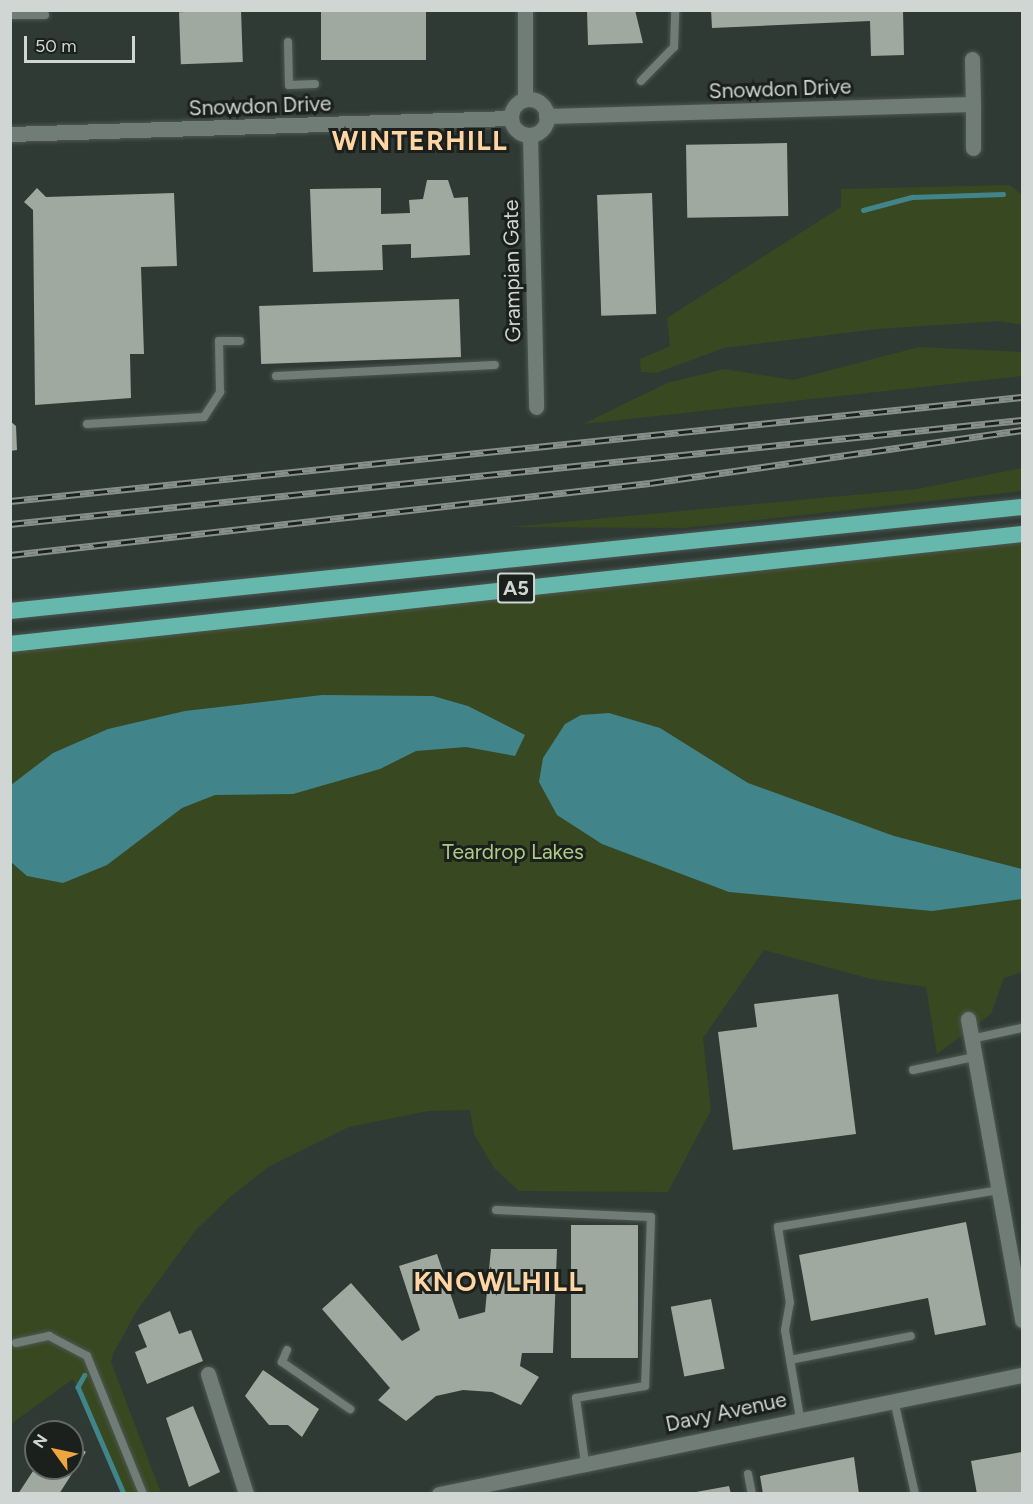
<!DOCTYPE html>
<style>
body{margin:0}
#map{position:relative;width:1033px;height:1504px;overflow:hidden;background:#2f3a35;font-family:Figtree,sans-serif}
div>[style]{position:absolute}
.green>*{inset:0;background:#384820}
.water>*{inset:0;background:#41858a}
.stream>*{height:4.5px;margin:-2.25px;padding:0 2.25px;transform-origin:2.25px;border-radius:2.25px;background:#41858a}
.building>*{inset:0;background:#9fa99f;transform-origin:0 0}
.roads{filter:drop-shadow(0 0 2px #4e5753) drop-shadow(0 0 2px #4e5753)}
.service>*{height:8px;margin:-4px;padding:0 4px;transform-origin:4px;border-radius:4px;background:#707c76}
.minor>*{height:15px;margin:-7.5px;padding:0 7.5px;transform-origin:7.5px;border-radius:7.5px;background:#707c76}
.minor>.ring{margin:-7.5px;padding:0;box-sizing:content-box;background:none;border:15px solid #707c76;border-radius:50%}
.trunk>*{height:16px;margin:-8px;padding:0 8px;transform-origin:8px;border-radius:8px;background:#67b8ac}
.rail>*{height:7px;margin-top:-3.5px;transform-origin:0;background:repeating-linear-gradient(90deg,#1b201d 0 14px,#87908c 0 28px);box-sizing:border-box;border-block:2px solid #87908c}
span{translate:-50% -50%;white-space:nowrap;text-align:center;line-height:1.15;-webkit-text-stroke:6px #1b201d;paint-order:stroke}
.shield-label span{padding:2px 4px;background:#1b201d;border:2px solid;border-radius:4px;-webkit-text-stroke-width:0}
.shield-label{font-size:20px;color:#cfd6d3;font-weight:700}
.street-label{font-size:21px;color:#cfd6d3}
.park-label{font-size:21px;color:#adcb86}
.district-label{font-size:27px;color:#ffd5a3;font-weight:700;letter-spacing:1.5px}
.frame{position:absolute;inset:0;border:12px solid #cfd6d3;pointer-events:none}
.north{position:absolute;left:24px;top:1420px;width:60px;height:60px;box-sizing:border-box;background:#1b201d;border:2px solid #636966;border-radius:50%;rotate:303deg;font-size:16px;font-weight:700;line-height:24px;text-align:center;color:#cfd6d3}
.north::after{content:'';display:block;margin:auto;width:21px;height:27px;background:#f0a63e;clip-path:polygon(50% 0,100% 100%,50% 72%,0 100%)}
.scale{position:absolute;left:24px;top:36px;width:111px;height:27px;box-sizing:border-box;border:3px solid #cfd6d3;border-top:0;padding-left:8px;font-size:18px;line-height:21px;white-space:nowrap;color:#cfd6d3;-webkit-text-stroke:4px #1b201d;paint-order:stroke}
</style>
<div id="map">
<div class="green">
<i style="clip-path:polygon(1010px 185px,1022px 195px,1022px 325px,1000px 321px,877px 329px,724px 348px,656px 373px,641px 372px,640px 359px,670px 346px,667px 318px,841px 207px,841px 189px)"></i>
<i style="clip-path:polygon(919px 347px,1022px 352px,1022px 376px,583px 424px,667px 383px,724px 369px,793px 380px)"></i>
<i style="clip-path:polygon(1022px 468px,1022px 491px,684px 528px,510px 527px,917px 489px)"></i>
<i style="clip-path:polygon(1022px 534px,1022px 972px,1004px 978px,991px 1014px,937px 1054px,926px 987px,871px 979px,764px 950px,703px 1038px,711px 1110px,668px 1192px,519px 1191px,494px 1168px,474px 1134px,470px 1110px,428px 1111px,349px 1127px,268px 1167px,229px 1198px,195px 1231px,136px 1312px,113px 1354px,111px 1362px,161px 1493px,123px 1493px,73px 1379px,11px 1424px,11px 644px)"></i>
</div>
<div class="water">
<i style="clip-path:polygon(322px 695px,433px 696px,468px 706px,525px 735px,515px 756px,466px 747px,416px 751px,380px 769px,293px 794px,215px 795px,182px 808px,107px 865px,63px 883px,27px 876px,11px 862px,11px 785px,53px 753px,108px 729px,185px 711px)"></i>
<i style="clip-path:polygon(609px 713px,660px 728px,748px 783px,894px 836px,1022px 869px,1022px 899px,932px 911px,729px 892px,602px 844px,557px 815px,539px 782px,543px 758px,565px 724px,581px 715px)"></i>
</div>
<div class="stream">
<i style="left:863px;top:210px;width:51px;rotate:-14.9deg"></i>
<i style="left:912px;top:197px;width:91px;rotate:-1.9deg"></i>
<i style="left:85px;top:1375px;width:14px;rotate:120deg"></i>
<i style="left:78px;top:1387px;width:116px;rotate:66.7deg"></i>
</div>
<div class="building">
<i style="left:241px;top:10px;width:52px;height:62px;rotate:88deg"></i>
<i style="left:321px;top:10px;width:105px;height:50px"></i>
<i style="clip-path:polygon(587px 10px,635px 10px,643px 43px,588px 45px)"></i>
<i style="clip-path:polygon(711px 10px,903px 10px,904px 55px,871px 56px,870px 21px,712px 28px)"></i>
<i style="left:787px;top:143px;width:73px;height:101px;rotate:89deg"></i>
<i style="clip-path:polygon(427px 180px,448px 180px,454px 198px,468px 197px,470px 255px,411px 258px,411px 244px,382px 245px,383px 270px,313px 272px,310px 189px,381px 188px,381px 214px,410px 213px,409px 200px,423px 199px)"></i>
<i style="clip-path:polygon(37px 188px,46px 197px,174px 193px,177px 266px,141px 267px,144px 354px,130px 354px,131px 398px,35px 405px,33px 210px,24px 202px)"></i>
<i style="left:652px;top:193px;width:121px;height:55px;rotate:88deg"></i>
<i style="left:459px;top:299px;width:58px;height:200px;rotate:88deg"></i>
<i style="clip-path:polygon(10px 421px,16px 426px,17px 450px,10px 451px)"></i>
<i style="clip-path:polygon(838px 994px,856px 1134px,733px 1150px,718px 1032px,757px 1027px,754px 1004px)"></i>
<i style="clip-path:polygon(966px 1222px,986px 1325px,935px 1335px,928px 1298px,811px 1321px,799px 1255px)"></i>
<i style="left:638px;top:1225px;width:133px;height:67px;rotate:90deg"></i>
<i style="clip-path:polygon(491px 1249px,557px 1249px,553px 1353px,522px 1353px,520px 1366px,539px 1377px,521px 1405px,492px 1392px,463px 1390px,436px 1396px,406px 1421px,378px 1400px,390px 1388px,322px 1309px,351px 1283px,402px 1341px,420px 1330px,399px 1266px,437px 1254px,459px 1319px,485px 1312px)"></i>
<i style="left:711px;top:1299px;width:71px;height:41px;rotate:79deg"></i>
<i style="clip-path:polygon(170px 1311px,179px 1334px,191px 1330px,203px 1361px,147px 1384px,135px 1352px,147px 1347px,138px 1325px)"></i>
<i style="clip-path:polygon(263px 1370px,319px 1409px,302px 1437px,288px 1425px,269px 1425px,245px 1396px)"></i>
<i style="clip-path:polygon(193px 1406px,220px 1472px,189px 1487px,166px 1418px)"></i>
<i style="clip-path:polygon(72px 1443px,86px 1452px,59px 1494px,18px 1494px,35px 1468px,72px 1468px)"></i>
<i style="clip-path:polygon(1022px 1452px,1022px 1494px,977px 1494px,971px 1461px)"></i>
<i style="clip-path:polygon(854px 1457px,859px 1494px,763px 1494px,760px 1476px)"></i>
<i style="clip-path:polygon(729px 1486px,731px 1494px,696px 1494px,696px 1492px)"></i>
</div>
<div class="roads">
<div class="service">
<i style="left:10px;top:15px;width:35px"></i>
<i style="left:288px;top:42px;width:43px;rotate:88.7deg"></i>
<i style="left:289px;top:85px;width:26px;rotate:-2deg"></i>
<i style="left:641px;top:81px;width:47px;rotate:-45.9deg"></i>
<i style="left:674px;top:47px;width:37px;rotate:-88deg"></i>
<i style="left:276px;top:376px;width:219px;rotate:-2.9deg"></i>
<i style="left:87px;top:424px;width:117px;rotate:-3.4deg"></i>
<i style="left:204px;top:417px;width:30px;rotate:-57deg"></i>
<i style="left:220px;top:392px;width:51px;rotate:-91.1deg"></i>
<i style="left:219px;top:341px;width:21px"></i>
<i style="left:971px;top:1039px;width:52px;rotate:-12.2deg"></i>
<i style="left:913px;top:1070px;width:62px;rotate:-12deg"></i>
<i style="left:496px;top:1210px;width:155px;rotate:2.6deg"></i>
<i style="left:651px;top:1217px;width:169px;rotate:92deg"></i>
<i style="left:645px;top:1386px;width:70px;rotate:170.1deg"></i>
<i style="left:576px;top:1398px;width:66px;rotate:82.1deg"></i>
<i style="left:16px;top:1343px;width:34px;rotate:-12deg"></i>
<i style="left:49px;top:1336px;width:43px;rotate:27.8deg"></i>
<i style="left:87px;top:1356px;width:149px;rotate:67.9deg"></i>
<i style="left:287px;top:1350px;width:13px;rotate:113deg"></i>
<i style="left:282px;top:1362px;width:83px;rotate:34.7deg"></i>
<i style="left:790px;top:1360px;width:123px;rotate:-11.2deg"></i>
<i style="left:894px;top:1400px;width:96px;rotate:77.4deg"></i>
<i style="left:800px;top:1418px;width:89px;rotate:-99.7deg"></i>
<i style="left:785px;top:1330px;width:27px;rotate:-80deg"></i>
<i style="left:790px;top:1303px;width:77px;rotate:-99deg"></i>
<i style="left:778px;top:1227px;width:224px;rotate:-9.5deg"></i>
<i style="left:748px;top:1474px;width:20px;rotate:79deg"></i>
</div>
<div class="minor">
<i style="left:525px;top:10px;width:89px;rotate:90deg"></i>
<i style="left:972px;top:59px;width:45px;rotate:88.7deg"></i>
<i class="ring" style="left:511px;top:99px;width:21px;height:21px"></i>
<i style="left:546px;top:116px;width:427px;rotate:-1.6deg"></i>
<i style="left:973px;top:104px;width:44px;rotate:90deg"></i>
<i style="left:10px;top:134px;width:501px;rotate:-1.83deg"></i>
<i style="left:530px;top:135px;width:272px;rotate:88.7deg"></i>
<i style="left:968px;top:1019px;width:306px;rotate:79.8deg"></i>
<i style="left:208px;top:1374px;width:126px;rotate:72.4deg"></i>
<i style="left:439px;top:1494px;width:595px;rotate:-11.54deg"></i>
</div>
<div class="trunk">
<i style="left:10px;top:611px;width:1017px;rotate:-5.87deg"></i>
<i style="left:10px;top:644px;width:1018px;rotate:-6.2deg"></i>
</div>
</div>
<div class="rail">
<i style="left:10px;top:501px;width:1017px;rotate:-5.87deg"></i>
<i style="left:10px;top:524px;width:1017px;rotate:-5.87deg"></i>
<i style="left:10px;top:555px;width:644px;rotate:-6.42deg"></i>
<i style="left:650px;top:483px;width:376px;rotate:-8.1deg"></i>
</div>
<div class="shield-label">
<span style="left:516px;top:588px">A5</span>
</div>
<div class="street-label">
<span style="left:780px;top:89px;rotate:-2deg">Snowdon Drive</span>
<span style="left:260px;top:106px;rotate:-2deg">Snowdon Drive</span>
<span style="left:512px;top:271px;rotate:-91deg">Grampian Gate</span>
<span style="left:726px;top:1412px;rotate:-12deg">Davy Avenue</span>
</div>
<div class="park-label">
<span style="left:513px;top:852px">Teardrop Lakes</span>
</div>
<div class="district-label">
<span style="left:420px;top:141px">WINTERHILL</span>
<span style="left:499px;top:1282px">KNOWLHILL</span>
</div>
<div class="frame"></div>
<div class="north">N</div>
<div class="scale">50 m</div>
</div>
